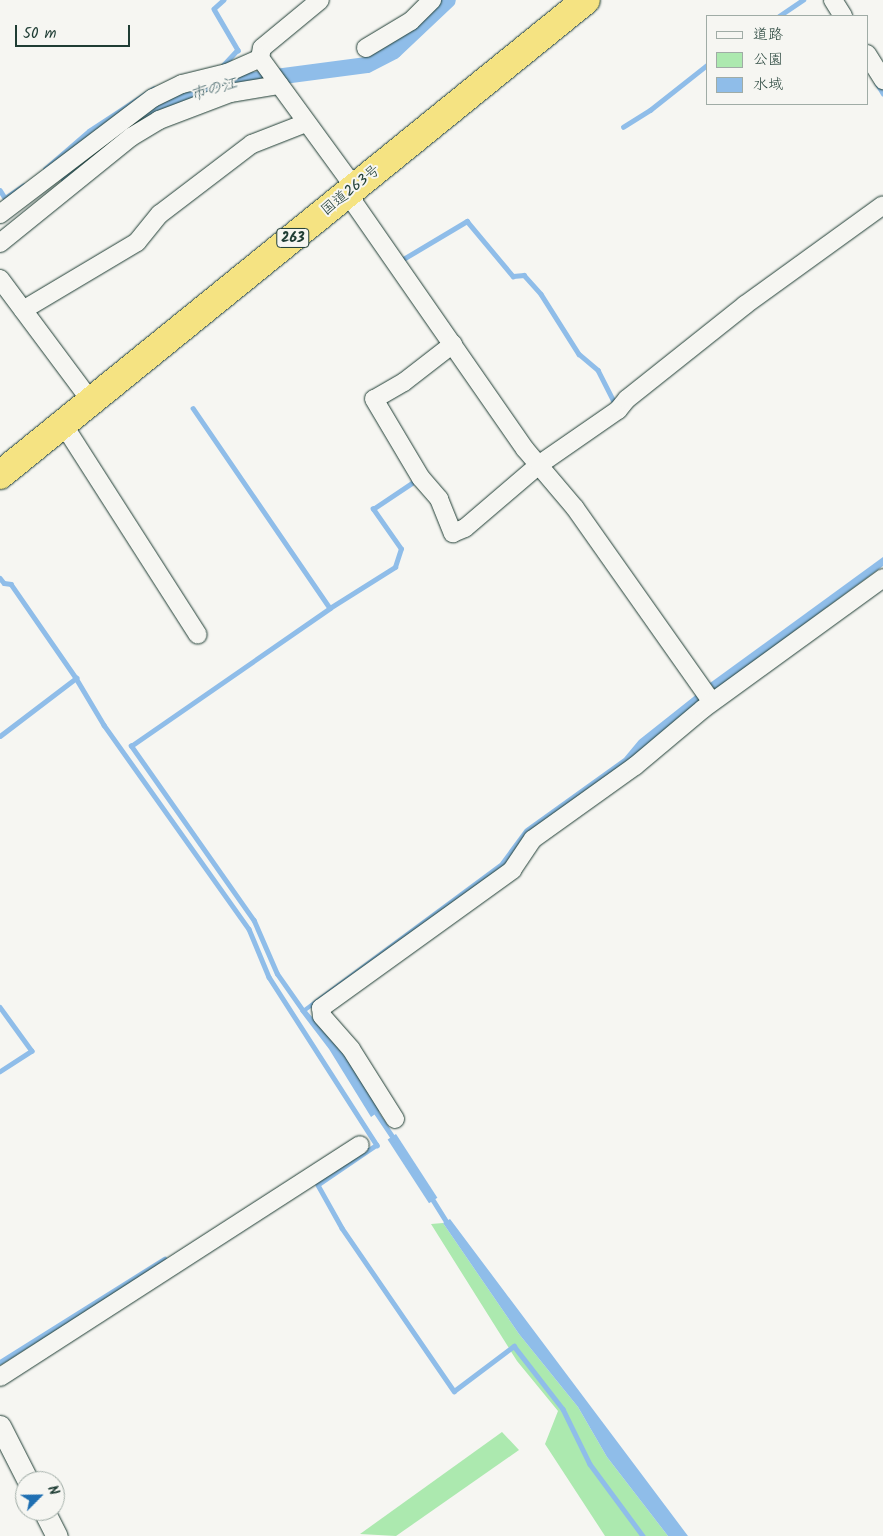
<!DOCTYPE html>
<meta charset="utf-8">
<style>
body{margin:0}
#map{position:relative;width:883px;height:1536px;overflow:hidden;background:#f6f6f2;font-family:Kalam,"Klee One",sans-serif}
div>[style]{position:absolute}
.green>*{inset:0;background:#ace9af}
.water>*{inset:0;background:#8fbde9;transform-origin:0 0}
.stream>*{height:4.5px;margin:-2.25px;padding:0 2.25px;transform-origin:2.25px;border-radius:2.25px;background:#8fbde9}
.canal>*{height:16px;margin:-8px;padding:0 8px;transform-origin:8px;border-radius:8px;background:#8fbde9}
.roads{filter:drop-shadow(0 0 1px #1f3d34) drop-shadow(0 0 1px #1f3d34)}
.minor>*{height:18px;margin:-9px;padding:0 9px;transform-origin:9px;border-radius:9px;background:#f6f6f2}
.tertiary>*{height:21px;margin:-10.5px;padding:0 10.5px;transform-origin:10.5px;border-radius:10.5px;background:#f6f6f2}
.trunk>*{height:28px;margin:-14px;padding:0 14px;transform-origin:14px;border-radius:14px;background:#f5e382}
span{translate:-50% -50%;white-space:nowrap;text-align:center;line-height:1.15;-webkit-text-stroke:4px #f6f6f2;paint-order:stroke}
.shield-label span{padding:1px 4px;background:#f6f6f2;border:1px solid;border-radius:4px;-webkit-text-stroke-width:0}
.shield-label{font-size:14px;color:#1f3d34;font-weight:700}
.street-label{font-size:15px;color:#1f3d34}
.water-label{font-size:16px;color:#3b5d61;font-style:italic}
.legend{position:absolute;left:706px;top:15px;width:162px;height:90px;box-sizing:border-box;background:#f6f6f2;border:1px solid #a0aca6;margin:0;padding:6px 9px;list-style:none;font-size:15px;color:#1f3d34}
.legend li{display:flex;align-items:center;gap:10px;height:25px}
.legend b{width:25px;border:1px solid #a0aca6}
.north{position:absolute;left:15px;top:1471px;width:50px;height:50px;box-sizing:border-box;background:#f6f6f2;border:1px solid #a0aca6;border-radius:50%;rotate:67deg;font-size:14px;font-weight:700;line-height:20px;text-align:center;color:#1f3d34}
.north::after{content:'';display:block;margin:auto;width:18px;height:22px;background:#1f6fb2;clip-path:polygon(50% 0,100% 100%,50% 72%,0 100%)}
.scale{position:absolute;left:15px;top:25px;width:115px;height:22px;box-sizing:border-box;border:2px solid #1f3d34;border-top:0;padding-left:6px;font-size:15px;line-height:18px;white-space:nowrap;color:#1f3d34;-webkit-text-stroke:4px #f6f6f2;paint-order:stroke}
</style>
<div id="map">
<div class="green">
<i style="clip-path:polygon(443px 1223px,519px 1334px,578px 1407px,607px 1457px,668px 1536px,605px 1536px,545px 1444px,558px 1411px,517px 1361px,431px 1224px)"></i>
<i style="clip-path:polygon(502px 1432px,519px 1450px,396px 1536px,360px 1534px)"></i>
</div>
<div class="water">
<i style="clip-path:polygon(883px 557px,883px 566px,715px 690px,710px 683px)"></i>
<i style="clip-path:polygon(697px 694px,702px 700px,505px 865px,307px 1011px,345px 1056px,381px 1110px,371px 1117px,329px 1049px,300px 1011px,500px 863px,525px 829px,624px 758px,639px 740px)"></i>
<i style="left:396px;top:1134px;width:76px;height:10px;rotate:57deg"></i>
<i style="clip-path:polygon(450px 1219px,688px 1536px,668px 1536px,607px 1457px,578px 1407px,519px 1334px,443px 1223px)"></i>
</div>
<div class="stream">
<i style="left:224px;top:0;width:13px;rotate:138deg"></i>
<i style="left:214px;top:9px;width:48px;rotate:59.7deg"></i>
<i style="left:238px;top:50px;width:21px;rotate:133deg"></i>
<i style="left:779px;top:16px;width:29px;rotate:-34deg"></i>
<i style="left:877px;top:83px;width:12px;rotate:59deg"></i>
<i style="left:623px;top:127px;width:32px;rotate:-32deg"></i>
<i style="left:650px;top:110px;width:73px;rotate:-38.3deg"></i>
<i style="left:45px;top:169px;width:58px;rotate:-40.8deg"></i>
<i style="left:89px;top:131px;width:77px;rotate:-33.3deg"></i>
<i style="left:0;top:190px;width:9px;rotate:58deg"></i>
<i style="left:5px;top:198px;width:22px;rotate:-34deg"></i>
<i style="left:400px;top:261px;width:78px;rotate:-30.8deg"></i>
<i style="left:467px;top:221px;width:72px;rotate:50.1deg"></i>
<i style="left:513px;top:276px;width:11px;rotate:-5deg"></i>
<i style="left:524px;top:275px;width:25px;rotate:48deg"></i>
<i style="left:541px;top:294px;width:71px;rotate:57.7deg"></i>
<i style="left:579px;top:354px;width:25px;rotate:40deg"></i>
<i style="left:598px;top:370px;width:37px;rotate:63deg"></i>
<i style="left:615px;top:403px;width:3px"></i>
<i style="left:193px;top:408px;width:242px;rotate:55.6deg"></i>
<i style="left:0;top:578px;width:6px;rotate:51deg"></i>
<i style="left:4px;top:583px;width:7px;rotate:8deg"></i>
<i style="left:11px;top:584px;width:114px;rotate:55.3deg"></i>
<i style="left:76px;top:678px;width:55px;rotate:59.2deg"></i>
<i style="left:104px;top:725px;width:250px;rotate:54.6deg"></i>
<i style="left:249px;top:929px;width:52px;rotate:67.4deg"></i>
<i style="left:269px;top:977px;width:200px;rotate:57.3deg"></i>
<i style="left:377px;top:1145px;width:71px;rotate:145.9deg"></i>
<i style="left:318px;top:1185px;width:49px;rotate:60.8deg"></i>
<i style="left:342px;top:1228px;width:198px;rotate:55.5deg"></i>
<i style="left:454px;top:1391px;width:75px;rotate:-36.9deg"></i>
<i style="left:514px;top:1346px;width:80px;rotate:52.1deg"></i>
<i style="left:563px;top:1409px;width:61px;rotate:63.9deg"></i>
<i style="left:590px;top:1464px;width:89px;rotate:53.6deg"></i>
<i style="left:0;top:736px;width:96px;rotate:-37.3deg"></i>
<i style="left:0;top:1007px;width:54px;rotate:54deg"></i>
<i style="left:32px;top:1051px;width:38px;rotate:147deg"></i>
<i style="left:303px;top:1011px;width:45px;rotate:-125.1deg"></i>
<i style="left:277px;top:974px;width:58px;rotate:-113.5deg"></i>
<i style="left:254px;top:921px;width:214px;rotate:-125.1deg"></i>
<i style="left:131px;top:746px;width:242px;rotate:-34.7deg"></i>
<i style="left:330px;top:608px;width:77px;rotate:-32.2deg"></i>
<i style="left:395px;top:567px;width:19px;rotate:-72deg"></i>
<i style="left:401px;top:549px;width:49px;rotate:-125deg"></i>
<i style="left:373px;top:509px;width:50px;rotate:-33.7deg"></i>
<i style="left:415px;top:481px;width:4px;rotate:45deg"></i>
<i style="left:374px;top:1109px;width:37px;rotate:56deg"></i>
<i style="left:430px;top:1195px;width:36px;rotate:58deg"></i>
<i style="left:0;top:1362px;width:194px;rotate:-32.1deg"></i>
</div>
<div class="canal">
<i style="left:68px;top:177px;width:87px;rotate:-39.4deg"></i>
<i style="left:135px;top:122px;width:67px;rotate:-25.8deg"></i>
<i style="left:195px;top:93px;width:36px;rotate:-16deg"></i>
<i style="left:230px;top:83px;width:138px;rotate:-7.5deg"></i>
<i style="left:367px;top:65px;width:30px;rotate:-27deg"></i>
<i style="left:394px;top:51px;width:74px;rotate:-43.4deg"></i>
</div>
<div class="roads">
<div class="minor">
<i style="left:833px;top:0;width:19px;rotate:58deg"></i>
<i style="left:366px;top:48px;width:52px;rotate:-31deg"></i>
<i style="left:411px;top:21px;width:30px;rotate:-45deg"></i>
<i style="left:867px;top:54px;width:31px;rotate:58deg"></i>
<i style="left:260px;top:58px;width:10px;rotate:-79deg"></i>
<i style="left:262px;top:48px;width:75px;rotate:-39.6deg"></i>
<i style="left:0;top:214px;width:192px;rotate:-37.2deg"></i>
<i style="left:153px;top:98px;width:32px;rotate:-26deg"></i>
<i style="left:182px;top:84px;width:46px;rotate:-13.7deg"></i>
<i style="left:227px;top:73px;width:36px;rotate:-24deg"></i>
<i style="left:260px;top:58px;width:160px;rotate:53.9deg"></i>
<i style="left:354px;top:187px;width:16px;rotate:90deg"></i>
<i style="left:354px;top:203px;width:300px;rotate:55.2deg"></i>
<i style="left:525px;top:449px;width:77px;rotate:49.7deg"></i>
<i style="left:575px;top:508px;width:237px;rotate:54.8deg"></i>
<i style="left:0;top:243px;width:169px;rotate:-39deg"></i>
<i style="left:131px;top:137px;width:33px;rotate:-31deg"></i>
<i style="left:159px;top:120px;width:76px;rotate:-20.8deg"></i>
<i style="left:230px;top:93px;width:50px;rotate:-9.3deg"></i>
<i style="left:0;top:279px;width:152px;rotate:53.3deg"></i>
<i style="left:23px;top:310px;width:133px;rotate:-30.8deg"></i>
<i style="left:137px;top:242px;width:36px;rotate:-51deg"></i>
<i style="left:160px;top:214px;width:116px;rotate:-37.3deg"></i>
<i style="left:252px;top:144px;width:58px;rotate:-21.3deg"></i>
<i style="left:453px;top:344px;width:62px;rotate:142.2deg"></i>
<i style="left:404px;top:382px;width:34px;rotate:150deg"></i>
<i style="left:374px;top:399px;width:92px;rotate:59.3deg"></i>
<i style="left:421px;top:478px;width:28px;rotate:49deg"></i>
<i style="left:439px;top:499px;width:37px;rotate:68deg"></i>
<i style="left:453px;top:533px;width:13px;rotate:-23deg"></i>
<i style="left:465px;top:528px;width:99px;rotate:-40.5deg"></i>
<i style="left:540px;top:464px;width:95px;rotate:-34.7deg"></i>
<i style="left:618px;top:410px;width:14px;rotate:-51deg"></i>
<i style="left:627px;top:399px;width:151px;rotate:-38.5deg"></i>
<i style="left:745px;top:305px;width:170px;rotate:-35.9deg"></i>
<i style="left:63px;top:424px;width:250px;rotate:57.4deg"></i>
<i style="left:395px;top:1119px;width:83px;rotate:-122.2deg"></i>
<i style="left:351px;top:1049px;width:44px;rotate:-131.3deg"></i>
<i style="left:322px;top:1016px;width:8px;rotate:-97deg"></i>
<i style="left:321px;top:1008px;width:236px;rotate:-35.8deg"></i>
<i style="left:512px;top:870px;width:37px;rotate:-56deg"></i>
<i style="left:533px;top:839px;width:125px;rotate:-35.6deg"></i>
<i style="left:635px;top:766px;width:89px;rotate:-40deg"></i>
<i style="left:703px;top:709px;width:223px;rotate:-36deg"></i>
<i style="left:0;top:1377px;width:428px;rotate:-32.8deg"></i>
</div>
<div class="tertiary">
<i style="left:0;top:1426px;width:62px;rotate:63deg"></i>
<i style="left:44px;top:1511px;width:28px;rotate:63deg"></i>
</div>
<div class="trunk">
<i style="left:0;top:475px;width:754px;rotate:-39.03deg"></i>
</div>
</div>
<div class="shield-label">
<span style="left:293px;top:238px">263</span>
</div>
<div class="street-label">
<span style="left:351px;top:191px;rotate:-39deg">国道263号</span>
</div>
<div class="water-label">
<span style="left:214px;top:90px;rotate:-16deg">市の江</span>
</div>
<ul class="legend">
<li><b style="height:6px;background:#f6f6f2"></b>道路</li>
<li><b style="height:14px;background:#ace9af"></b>公園</li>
<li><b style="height:14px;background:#8fbde9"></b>水域</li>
</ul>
<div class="north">N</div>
<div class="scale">50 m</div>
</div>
